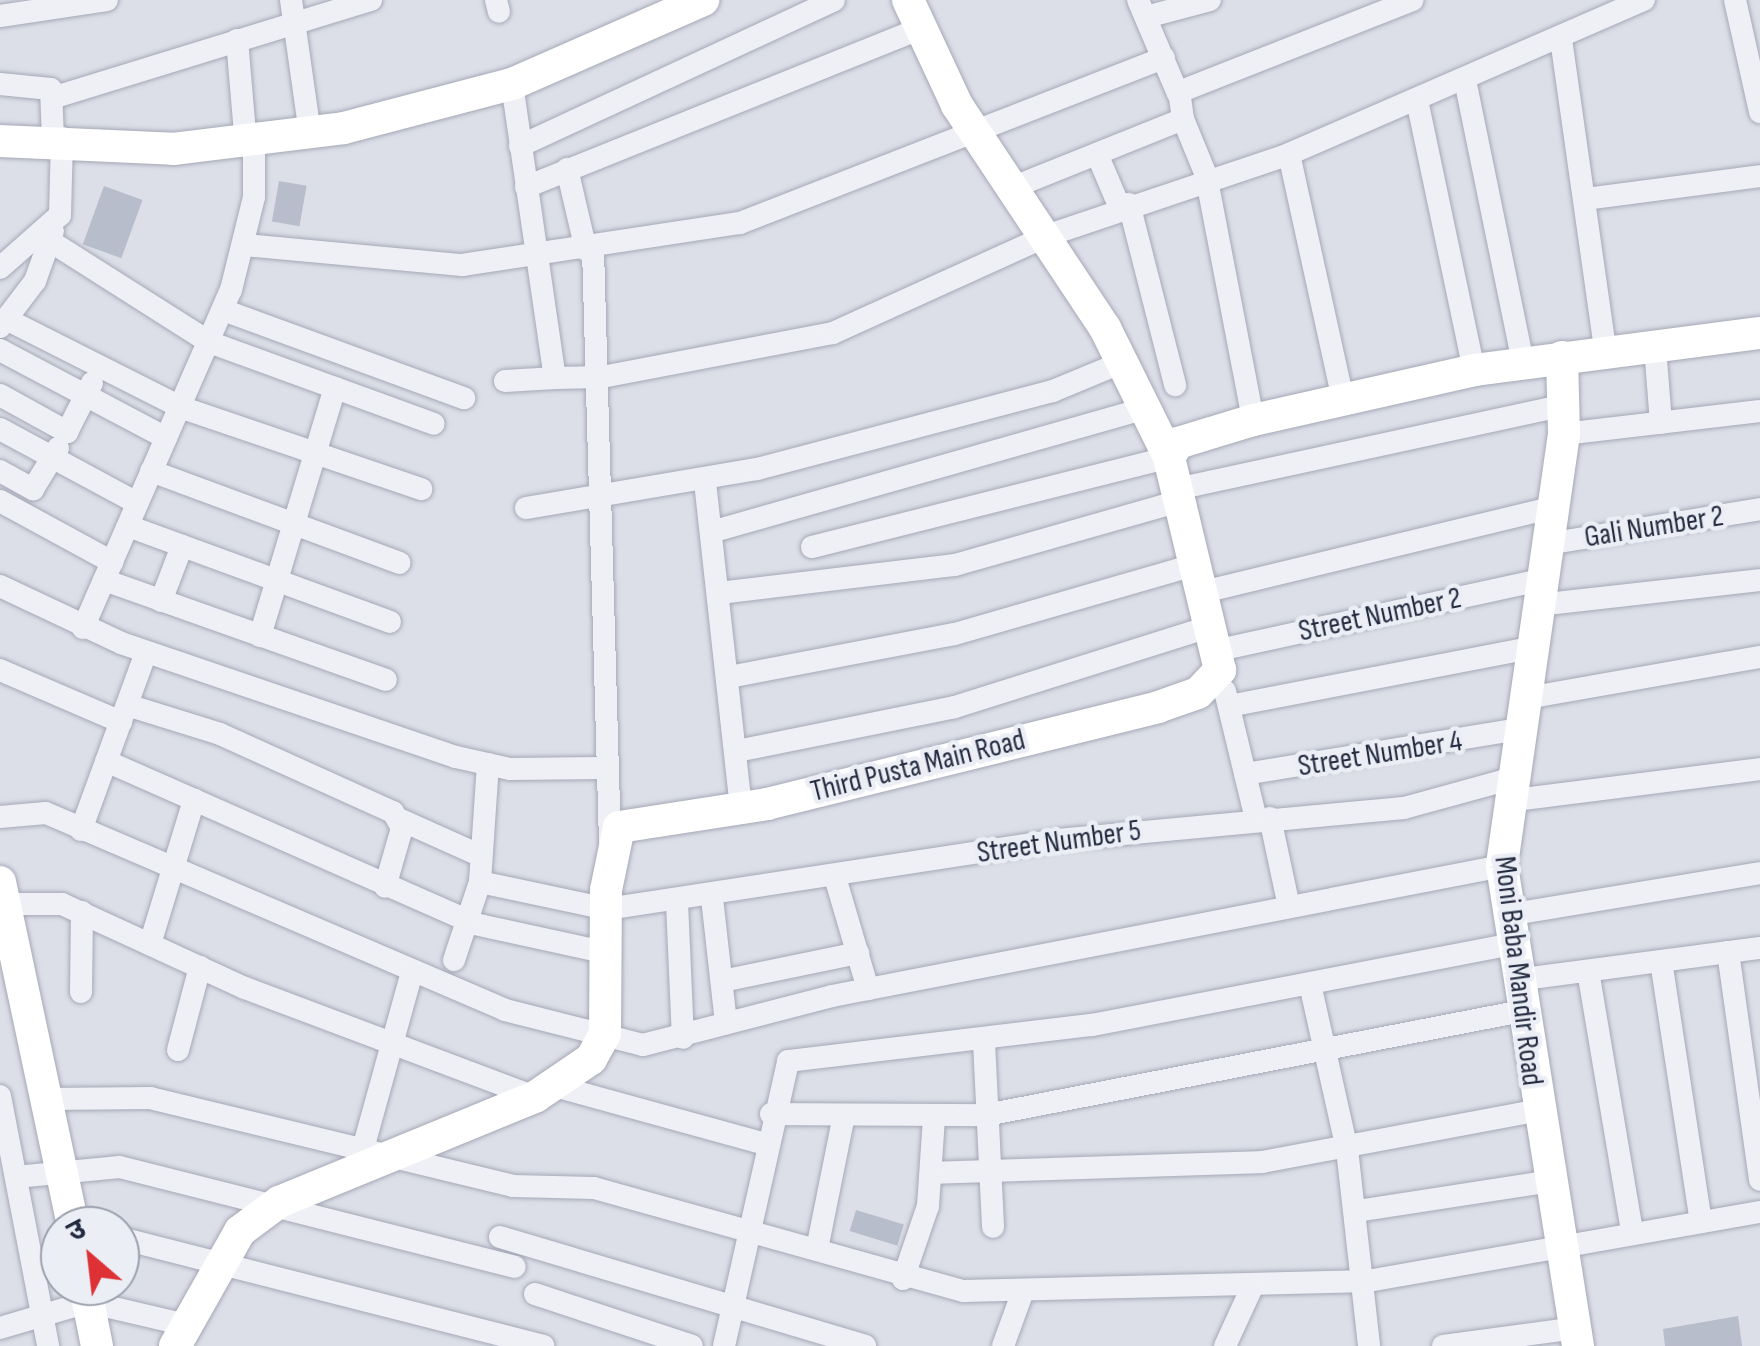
<!DOCTYPE html>
<meta charset="utf-8">
<style>
body{margin:0}
#map{position:relative;width:1760px;height:1346px;overflow:hidden;background:#dcdfe8;font-family:"Sofia Sans Condensed","Noto Sans Devanagari",sans-serif}
div>[style]{position:absolute}
.building>*{inset:0;background:#b8bdcb;transform-origin:0 0}
.roads{filter:drop-shadow(0 0 2px #a5a9b6) drop-shadow(0 0 2px #a5a9b6)}
.street>*{height:22px;margin:-11px;padding:0 11px;transform-origin:11px;border-radius:11px;background:#eff0f6}
.secondary>*{height:32px;margin:-16px;padding:0 16px;transform-origin:16px;border-radius:16px;background:#fff}
span{translate:-50% -50%;white-space:nowrap;text-align:center;line-height:1.15;-webkit-text-stroke:9px #ebeef5;paint-order:stroke}
.street-label{font-size:30px;color:#242b40}
.north{position:absolute;left:40px;top:1206px;width:100px;height:100px;box-sizing:border-box;background:#ebeef5;border:2px solid #9ba0ad;border-radius:50%;rotate:332deg;font-size:28px;font-weight:700;line-height:40px;text-align:center;color:#242b40}
.north::after{content:'';display:block;margin:auto;width:35px;height:45px;background:#dd3136;clip-path:polygon(50% 0,100% 100%,50% 72%,0 100%)}
</style>
<div id="map">
<div class="building">
<i style="left:279px;top:181px;width:28px;height:41px;rotate:10deg"></i>
<i style="left:104px;top:186px;width:41px;height:62px;rotate:20deg"></i>
<i style="left:856px;top:1210px;width:50px;height:22px;rotate:17deg"></i>
<i style="clip-path:polygon(1738px 1316px,1742px 1346px,1665px 1346px,1663px 1329px)"></i>
</div>
<div class="roads">
<div class="street">
<i style="left:291px;top:0;width:135px;rotate:81.9deg"></i>
<i style="left:496px;top:0;width:12px;rotate:76deg"></i>
<i style="left:1138px;top:0;width:102px;rotate:66.9deg"></i>
<i style="left:1735px;top:0;width:115px;rotate:77.4deg"></i>
<i style="left:0;top:16px;width:108px;rotate:-8.5deg"></i>
<i style="left:1146px;top:17px;width:66px;rotate:-14.9deg"></i>
<i style="left:1561px;top:39px;width:318px;rotate:81.9deg"></i>
<i style="left:237px;top:40px;width:104px;rotate:85.1deg"></i>
<i style="left:1465px;top:80px;width:289px;rotate:78.4deg"></i>
<i style="left:0;top:84px;width:51px;rotate:5.6deg"></i>
<i style="left:51px;top:89px;width:49px;rotate:87.7deg"></i>
<i style="left:512px;top:84px;width:297px;rotate:81.7deg"></i>
<i style="left:555px;top:378px;width:47px;rotate:-1.2deg"></i>
<i style="left:602px;top:377px;width:235px;rotate:-10.8deg"></i>
<i style="left:833px;top:333px;width:237px;rotate:-24.4deg"></i>
<i style="left:1049px;top:235px;width:253px;rotate:-18.6deg"></i>
<i style="left:1289px;top:154px;width:387px;rotate:-23.5deg"></i>
<i style="left:52px;top:98px;width:334px;rotate:-17.1deg"></i>
<i style="left:1417px;top:100px;width:276px;rotate:78.1deg"></i>
<i style="left:1183px;top:119px;width:61px;rotate:67.7deg"></i>
<i style="left:1206px;top:175px;width:249px;rotate:79.1deg"></i>
<i style="left:520px;top:146px;width:346px;rotate:-24.9deg"></i>
<i style="left:1097px;top:154px;width:59px;rotate:66.9deg"></i>
<i style="left:1289px;top:154px;width:252px;rotate:77.6deg"></i>
<i style="left:567px;top:169px;width:83px;rotate:76.8deg"></i>
<i style="left:526px;top:187px;width:424px;rotate:-21.9deg"></i>
<i style="left:1014px;top:187px;width:182px;rotate:-21.9deg"></i>
<i style="left:1183px;top:119px;width:27px;rotate:-98deg"></i>
<i style="left:1179px;top:92px;width:251px;rotate:-21.5deg"></i>
<i style="left:1586px;top:199px;width:176px;rotate:-7.5deg"></i>
<i style="left:1129px;top:204px;width:187px;rotate:75.7deg"></i>
<i style="left:53px;top:243px;width:185px;rotate:32.4deg"></i>
<i style="left:209px;top:342px;width:239px;rotate:20deg"></i>
<i style="left:245px;top:245px;width:218px;rotate:5.3deg"></i>
<i style="left:462px;top:265px;width:281px;rotate:-8.6deg"></i>
<i style="left:740px;top:223px;width:455px;rotate:-21.3deg"></i>
<i style="left:593px;top:249px;width:592px;rotate:88.36deg"></i>
<i style="left:0;top:268px;width:80px;rotate:-41.5deg"></i>
<i style="left:60px;top:215px;width:77px;rotate:-88.5deg"></i>
<i style="left:223px;top:310px;width:257px;rotate:20.1deg"></i>
<i style="left:6px;top:319px;width:195px;rotate:26.8deg"></i>
<i style="left:180px;top:407px;width:255px;rotate:18.8deg"></i>
<i style="left:0;top:327px;width:58px;rotate:-52.7deg"></i>
<i style="left:35px;top:281px;width:53px;rotate:-70.2deg"></i>
<i style="left:1655px;top:347px;width:76px;rotate:85.5deg"></i>
<i style="left:0;top:350px;width:188px;rotate:27.9deg"></i>
<i style="left:505px;top:381px;width:50px;rotate:-3.4deg"></i>
<i style="left:0;top:395px;width:77px;rotate:28.9deg"></i>
<i style="left:67px;top:432px;width:55px;rotate:-63deg"></i>
<i style="left:0;top:429px;width:156px;rotate:28.4deg"></i>
<i style="left:1564px;top:434px;width:197px;rotate:-6.7deg"></i>
<i style="left:0;top:471px;width:38px;rotate:29deg"></i>
<i style="left:33px;top:489px;width:48px;rotate:-58.6deg"></i>
<i style="left:151px;top:471px;width:265px;rotate:20.3deg"></i>
<i style="left:705px;top:482px;width:328px;rotate:83.7deg"></i>
<i style="left:1177px;top:489px;width:397px;rotate:-12.2deg"></i>
<i style="left:0;top:501px;width:128px;rotate:28.6deg"></i>
<i style="left:526px;top:508px;width:234px;rotate:-9.6deg"></i>
<i style="left:757px;top:469px;width:306px;rotate:-14.8deg"></i>
<i style="left:1053px;top:391px;width:76px;rotate:-22.5deg"></i>
<i style="left:128px;top:526px;width:279px;rotate:20.1deg"></i>
<i style="left:711px;top:532px;width:450px;rotate:-15.9deg"></i>
<i style="left:1547px;top:544px;width:216px;rotate:-9.3deg"></i>
<i style="left:812px;top:547px;width:368px;rotate:-14.1deg"></i>
<i style="left:104px;top:580px;width:299px;rotate:19.5deg"></i>
<i style="left:0;top:586px;width:134px;rotate:25.2deg"></i>
<i style="left:121px;top:643px;width:354px;rotate:18.8deg"></i>
<i style="left:456px;top:757px;width:55px;rotate:12.5deg"></i>
<i style="left:510px;top:769px;width:91px;rotate:-0.6deg"></i>
<i style="left:1203px;top:592px;width:361px;rotate:-13.6deg"></i>
<i style="left:719px;top:593px;width:238px;rotate:-6.8deg"></i>
<i style="left:955px;top:565px;width:234px;rotate:-15.9deg"></i>
<i style="left:161px;top:601px;width:59px;rotate:-69.1deg"></i>
<i style="left:1538px;top:605px;width:223px;rotate:-6.4deg"></i>
<i style="left:83px;top:628px;width:369px;rotate:-66.4deg"></i>
<i style="left:231px;top:290px;width:96px;rotate:-76.1deg"></i>
<i style="left:254px;top:197px;width:53px;rotate:-90deg"></i>
<i style="left:260px;top:636px;width:259px;rotate:-73.2deg"></i>
<i style="left:1219px;top:650px;width:330px;rotate:-12.3deg"></i>
<i style="left:0;top:670px;width:132px;rotate:23.3deg"></i>
<i style="left:729px;top:677px;width:230px;rotate:-10.8deg"></i>
<i style="left:955px;top:634px;width:249px;rotate:-16.1deg"></i>
<i style="left:1225px;top:691px;width:132px;rotate:76.4deg"></i>
<i style="left:1521px;top:699px;width:243px;rotate:-10deg"></i>
<i style="left:127px;top:705px;width:97px;rotate:17.3deg"></i>
<i style="left:220px;top:734px;width:190px;rotate:24.3deg"></i>
<i style="left:393px;top:812px;width:18px;rotate:61deg"></i>
<i style="left:402px;top:828px;width:61px;rotate:106.1deg"></i>
<i style="left:1229px;top:706px;width:306px;rotate:-10.9deg"></i>
<i style="left:737px;top:751px;width:222px;rotate:-11.4deg"></i>
<i style="left:955px;top:707px;width:269px;rotate:-17.5deg"></i>
<i style="left:106px;top:761px;width:403px;rotate:23.8deg"></i>
<i style="left:475px;top:924px;width:136px;rotate:12.3deg"></i>
<i style="left:488px;top:764px;width:118px;rotate:93.9deg"></i>
<i style="left:480px;top:882px;width:130px;rotate:12deg"></i>
<i style="left:607px;top:909px;width:456px;rotate:-8.7deg"></i>
<i style="left:1058px;top:840px;width:347px;rotate:-5.3deg"></i>
<i style="left:1404px;top:808px;width:110px;rotate:-15.3deg"></i>
<i style="left:1245px;top:774px;width:274px;rotate:-9.3deg"></i>
<i style="left:1507px;top:801px;width:255px;rotate:-7.2deg"></i>
<i style="left:0;top:817px;width:46px;rotate:-5deg"></i>
<i style="left:46px;top:813px;width:499px;rotate:23.2deg"></i>
<i style="left:505px;top:1010px;width:142px;rotate:14.2deg"></i>
<i style="left:643px;top:1045px;width:195px;rotate:-14.5deg"></i>
<i style="left:832px;top:996px;width:682px;rotate:-10.98deg"></i>
<i style="left:1270px;top:818px;width:91px;rotate:77.9deg"></i>
<i style="left:401px;top:820px;width:88px;rotate:24.2deg"></i>
<i style="left:81px;top:830px;width:189px;rotate:-69.9deg"></i>
<i style="left:835px;top:877px;width:117px;rotate:73.6deg"></i>
<i style="left:712px;top:898px;width:126px;rotate:83.6deg"></i>
<i style="left:677px;top:902px;width:136px;rotate:87.5deg"></i>
<i style="left:0;top:904px;width:62px"></i>
<i style="left:62px;top:904px;width:201px;rotate:24.7deg"></i>
<i style="left:245px;top:988px;width:310px;rotate:20.6deg"></i>
<i style="left:1507px;top:915px;width:256px;rotate:-9.4deg"></i>
<i style="left:150px;top:944px;width:151px;rotate:-73deg"></i>
<i style="left:1728px;top:952px;width:230px;rotate:82deg"></i>
<i style="left:454px;top:960px;width:82px;rotate:-71.6deg"></i>
<i style="left:1661px;top:961px;width:264px;rotate:81.3deg"></i>
<i style="left:1588px;top:971px;width:265px;rotate:80.4deg"></i>
<i style="left:1516px;top:980px;width:246px;rotate:-7.5deg"></i>
<i style="left:722px;top:981px;width:139px;rotate:-11.6deg"></i>
<i style="left:1310px;top:984px;width:169px;rotate:77.4deg"></i>
<i style="left:1347px;top:1149px;width:198px;rotate:83.6deg"></i>
<i style="left:81px;top:992px;width:80px;rotate:-89.3deg"></i>
<i style="left:984px;top:1042px;width:185px;rotate:87.2deg"></i>
<i style="left:178px;top:1050px;width:86px;rotate:-75.2deg"></i>
<i style="left:555px;top:1086px;width:219px;rotate:15.4deg"></i>
<i style="left:0;top:1096px;width:255px;rotate:79.1deg"></i>
<i style="left:48px;top:1099px;width:102px;rotate:-0.6deg"></i>
<i style="left:150px;top:1098px;width:374px;rotate:13.6deg"></i>
<i style="left:513px;top:1186px;width:81px;rotate:1.4deg"></i>
<i style="left:594px;top:1188px;width:384px;rotate:15.6deg"></i>
<i style="left:964px;top:1291px;width:404px;rotate:-1.4deg"></i>
<i style="left:1368px;top:1281px;width:398px;rotate:-10deg"></i>
<i style="left:771px;top:1114px;width:215px;rotate:0.3deg"></i>
<i style="left:986px;top:1115px;width:546px;rotate:-10.98deg"></i>
<i style="left:364px;top:1145px;width:180px;rotate:-74.5deg"></i>
<i style="left:932px;top:1173px;width:330px;rotate:-1.9deg"></i>
<i style="left:1262px;top:1162px;width:278px;rotate:-10.6deg"></i>
<i style="left:16px;top:1177px;width:104px;rotate:-5.5deg"></i>
<i style="left:120px;top:1167px;width:407px;rotate:14.2deg"></i>
<i style="left:1357px;top:1211px;width:196px;rotate:-8.8deg"></i>
<i style="left:500px;top:1237px;width:381px;rotate:16.6deg"></i>
<i style="left:120px;top:1238px;width:437px;rotate:14.3deg"></i>
<i style="left:817px;top:1249px;width:132px;rotate:-78.6deg"></i>
<i style="left:903px;top:1279px;width:77px;rotate:-71.1deg"></i>
<i style="left:928px;top:1206px;width:89px;rotate:-86.1deg"></i>
<i style="left:535px;top:1294px;width:165px;rotate:18.3deg"></i>
<i style="left:0;top:1328px;width:92px;rotate:-16.5deg"></i>
<i style="left:88px;top:1302px;width:101px;rotate:13.2deg"></i>
<i style="left:724px;top:1346px;width:292px;rotate:-77.3deg"></i>
<i style="left:788px;top:1061px;width:306px;rotate:-6.8deg"></i>
<i style="left:1092px;top:1025px;width:425px;rotate:-10.9deg"></i>
<i style="left:1003px;top:1346px;width:59px;rotate:-70deg"></i>
<i style="left:1225px;top:1346px;width:67px;rotate:-65.3deg"></i>
<i style="left:1443px;top:1346px;width:134px;rotate:-7.7deg"></i>
</div>
<div class="secondary">
<i style="left:0;top:141px;width:173px;rotate:2.6deg"></i>
<i style="left:173px;top:149px;width:172px;rotate:-7deg"></i>
<i style="left:344px;top:128px;width:174px;rotate:-14.7deg"></i>
<i style="left:512px;top:84px;width:209px;rotate:-23.7deg"></i>
<i style="left:1562px;top:357px;width:77px;rotate:88.5deg"></i>
<i style="left:1564px;top:434px;width:436px;rotate:98.2deg"></i>
<i style="left:1502px;top:866px;width:486px;rotate:81deg"></i>
<i style="left:1169px;top:457px;width:17px;rotate:-57deg"></i>
<i style="left:1178px;top:443px;width:78px;rotate:-17deg"></i>
<i style="left:1253px;top:420px;width:227px;rotate:-12.7deg"></i>
<i style="left:1474px;top:370px;width:288px;rotate:-7.4deg"></i>
<i style="left:0;top:882px;width:352px;rotate:78deg"></i>
<i style="left:85px;top:1286px;width:61px;rotate:78.7deg"></i>
<i style="left:175px;top:1346px;width:132px;rotate:-60.5deg"></i>
<i style="left:240px;top:1231px;width:49px;rotate:-36.6deg"></i>
<i style="left:279px;top:1202px;width:277px;rotate:-22.3deg"></i>
<i style="left:535px;top:1097px;width:68px;rotate:-34.2deg"></i>
<i style="left:591px;top:1059px;width:29px;rotate:-61deg"></i>
<i style="left:605px;top:1034px;width:144px;rotate:-89.6deg"></i>
<i style="left:606px;top:890px;width:64px;rotate:-78.3deg"></i>
<i style="left:619px;top:827px;width:150px;rotate:-8.8deg"></i>
<i style="left:767px;top:804px;width:403px;rotate:-13.9deg"></i>
<i style="left:1158px;top:707px;width:42px;rotate:-19.3deg"></i>
<i style="left:1198px;top:693px;width:32px;rotate:-46deg"></i>
<i style="left:1220px;top:670px;width:219px;rotate:-103.5deg"></i>
<i style="left:1169px;top:457px;width:144px;rotate:-116.4deg"></i>
<i style="left:1105px;top:328px;width:268px;rotate:-123.6deg"></i>
<i style="left:957px;top:105px;width:116px;rotate:-115deg"></i>
</div>
</div>
<div class="street-label">
<span style="left:1654px;top:527px;rotate:-9deg">Gali Number 2</span>
<span style="left:1380px;top:615px;rotate:-12deg">Street Number 2</span>
<span style="left:1380px;top:754px;rotate:-9deg">Street Number 4</span>
<span style="left:918px;top:766px;rotate:-14deg">Third Pusta Main Road</span>
<span style="left:1059px;top:842px;rotate:-8deg">Street Number 5</span>
<span style="left:1518px;top:971px;rotate:83deg">Moni Baba Mandir Road</span>
</div>
<div class="north">उ</div>
</div>
